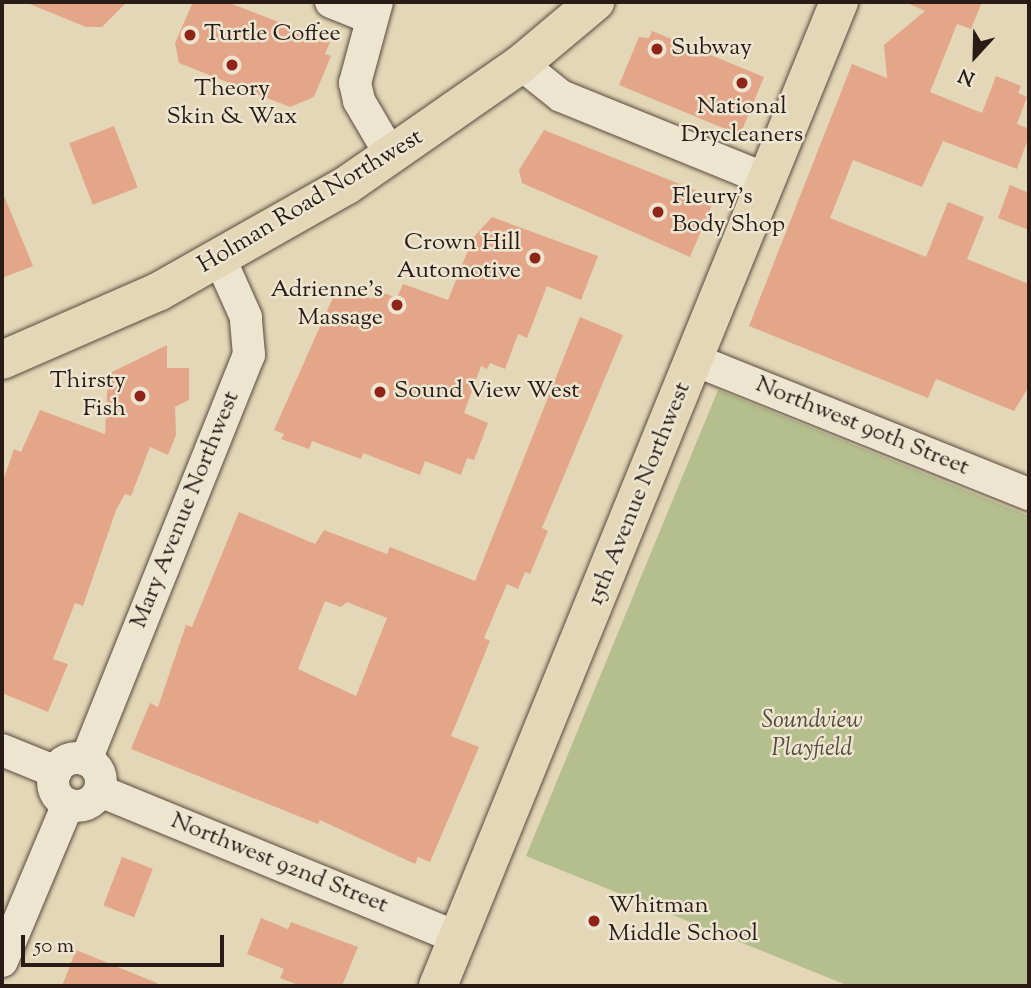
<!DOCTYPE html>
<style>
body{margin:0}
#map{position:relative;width:1031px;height:988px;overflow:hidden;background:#e3d7b7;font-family:"Sorts Mill Goudy",serif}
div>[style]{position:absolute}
.green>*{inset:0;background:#b5be8d}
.building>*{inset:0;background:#e4a689;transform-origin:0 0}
.roads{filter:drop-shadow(0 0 2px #584b3e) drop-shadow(0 0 2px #584b3e)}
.minor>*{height:32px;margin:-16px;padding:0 16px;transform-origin:16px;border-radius:16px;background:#ede5d0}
.minor>.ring{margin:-16px;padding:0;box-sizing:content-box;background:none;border:32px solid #ede5d0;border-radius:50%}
.major>*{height:38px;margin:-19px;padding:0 19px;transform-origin:19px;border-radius:19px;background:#e3d7b7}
.dots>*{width:19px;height:19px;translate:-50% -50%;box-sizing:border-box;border:4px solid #ede5d0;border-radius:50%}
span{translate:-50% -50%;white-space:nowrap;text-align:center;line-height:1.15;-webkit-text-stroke:5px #ede5d0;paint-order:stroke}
.poi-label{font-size:24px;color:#291c16}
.left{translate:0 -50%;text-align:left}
.right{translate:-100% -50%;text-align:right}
.street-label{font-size:24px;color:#291c16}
.park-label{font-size:24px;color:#534d3a;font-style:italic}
.frame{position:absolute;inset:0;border:4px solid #291c16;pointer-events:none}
.north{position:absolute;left:940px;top:21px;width:70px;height:70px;-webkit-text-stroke:5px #ede5d0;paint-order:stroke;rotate:202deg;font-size:19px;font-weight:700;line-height:28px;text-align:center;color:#291c16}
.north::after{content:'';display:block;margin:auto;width:24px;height:32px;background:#291c16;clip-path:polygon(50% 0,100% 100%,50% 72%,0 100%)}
.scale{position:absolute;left:21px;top:935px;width:203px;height:32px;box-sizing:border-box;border:4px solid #291c16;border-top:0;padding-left:9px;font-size:21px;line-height:24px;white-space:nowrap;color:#291c16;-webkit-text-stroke:5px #ede5d0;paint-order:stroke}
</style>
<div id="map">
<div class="green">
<i style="clip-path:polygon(718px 390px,1029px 516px,1029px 986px,849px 986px,526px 856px)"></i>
</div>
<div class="building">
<i style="clip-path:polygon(25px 2px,127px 2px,102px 27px,86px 27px)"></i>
<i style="clip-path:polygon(193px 2px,227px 2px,330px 42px,325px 54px,331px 56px,314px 97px,290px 107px,179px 63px,175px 43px)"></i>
<i style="clip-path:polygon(905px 2px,982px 2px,971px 29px,957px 24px,930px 92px,982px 113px,996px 76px,1021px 86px,1018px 93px,1027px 97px,1017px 124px,1029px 129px,1029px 136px,1017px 169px,943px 141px,922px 187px,853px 160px,830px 218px,926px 257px,948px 202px,984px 217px,967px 259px,1029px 284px,1029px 386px,1014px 411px,936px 379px,928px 398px,749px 326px,852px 64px,887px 78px,884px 45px,925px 11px)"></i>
<i style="clip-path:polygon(652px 31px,764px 77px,740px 135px,619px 85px,639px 37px,649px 38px)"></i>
<i style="left:114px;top:126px;width:66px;height:48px;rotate:69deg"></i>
<i style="clip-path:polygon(544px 130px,715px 198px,690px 257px,522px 183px,519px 170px)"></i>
<i style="clip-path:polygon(1010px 185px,1029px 193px,1029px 230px,998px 218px)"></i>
<i style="clip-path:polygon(2px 191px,33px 266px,2px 278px)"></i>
<i style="clip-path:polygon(492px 217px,598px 256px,581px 300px,547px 286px,527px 338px,518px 334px,505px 369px,490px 363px,487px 369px,481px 366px,464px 413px,488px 423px,474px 460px,467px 458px,461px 475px,425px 461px,420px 475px,363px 453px,361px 459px,312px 441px,309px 449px,281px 439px,284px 434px,274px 430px,338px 286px,372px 299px,376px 290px,397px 298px,403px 284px,448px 300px,473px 238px)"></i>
<i style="clip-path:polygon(evenodd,580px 317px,623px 335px,542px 528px,548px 531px,530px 574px,525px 572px,518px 589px,507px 584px,484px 638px,490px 641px,451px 736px,479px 747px,430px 862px,418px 857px,415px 864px,320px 820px,318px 824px,131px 749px,150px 703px,158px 707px,186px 625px,192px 627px,239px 512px,315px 544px,324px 530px,387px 554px,390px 547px,475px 581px,580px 317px,325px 601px,341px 607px,347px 602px,387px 618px,356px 696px,298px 669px,325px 601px)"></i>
<i style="clip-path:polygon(167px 345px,167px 368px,189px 368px,189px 400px,175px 407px,176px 435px,168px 455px,150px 447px,131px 496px,125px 494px,116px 510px,83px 606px,75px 603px,53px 659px,68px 664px,48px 712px,2px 693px,2px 484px,14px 449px,21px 452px,40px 410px,105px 434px,108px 374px)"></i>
<i style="left:122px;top:857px;width:33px;height:52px;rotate:21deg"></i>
<i style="clip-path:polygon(261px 918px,288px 929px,291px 922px,358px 947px,342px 986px,301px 986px,280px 978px,284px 969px,247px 954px)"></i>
<i style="clip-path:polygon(76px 950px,157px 983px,156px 986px,62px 986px)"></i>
</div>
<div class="roads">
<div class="minor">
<i style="left:331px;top:2px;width:43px;rotate:21.8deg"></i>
<i style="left:377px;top:2px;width:84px;rotate:105.2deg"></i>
<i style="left:355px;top:83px;width:18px;rotate:77deg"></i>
<i style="left:359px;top:101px;width:65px;rotate:59.5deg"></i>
<i style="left:521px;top:64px;width:51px;rotate:38.7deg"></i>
<i style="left:561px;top:96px;width:223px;rotate:22.1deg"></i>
<i style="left:695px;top:360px;width:360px;rotate:21.9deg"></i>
<i style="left:2px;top:750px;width:58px;rotate:22.2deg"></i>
<i class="ring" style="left:53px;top:758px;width:16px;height:16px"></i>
<i style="left:86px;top:760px;width:437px;rotate:-68.1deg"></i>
<i style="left:249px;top:355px;width:38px;rotate:-95deg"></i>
<i style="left:246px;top:317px;width:64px;rotate:-114.1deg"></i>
<i style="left:100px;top:791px;width:387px;rotate:22.3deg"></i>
<i style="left:2px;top:961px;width:170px;rotate:-67.2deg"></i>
</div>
<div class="major">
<i style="left:2px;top:360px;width:170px;rotate:-23.6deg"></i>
<i style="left:158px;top:292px;width:217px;rotate:-29.5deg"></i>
<i style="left:347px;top:185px;width:212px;rotate:-34.8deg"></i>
<i style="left:521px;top:64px;width:97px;rotate:-40deg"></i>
<i style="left:438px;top:986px;width:1063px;rotate:-67.83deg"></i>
</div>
</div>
<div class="dots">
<i style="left:190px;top:35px;background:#8f2418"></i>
<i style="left:657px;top:49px;background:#8f2418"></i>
<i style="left:232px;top:65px;background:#8f2418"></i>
<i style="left:742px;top:83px;background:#8f2418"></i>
<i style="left:658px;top:212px;background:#8f2418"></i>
<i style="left:535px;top:258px;background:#8f2418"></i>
<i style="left:397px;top:305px;background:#8f2418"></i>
<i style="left:380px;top:392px;background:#8f2418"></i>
<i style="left:140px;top:396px;background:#8f2418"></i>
<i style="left:594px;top:921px;background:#8f2418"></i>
</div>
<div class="poi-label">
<span class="left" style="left:204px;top:35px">Turtle Coffee</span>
<span class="left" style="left:671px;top:49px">Subway</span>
<span style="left:232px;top:104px">Theory<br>Skin &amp; Wax</span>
<span style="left:742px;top:122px">National<br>Drycleaners</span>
<span class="left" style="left:672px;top:212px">Fleury's<br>Body Shop</span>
<span class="right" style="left:521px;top:258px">Crown Hill<br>Automotive</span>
<span class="right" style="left:383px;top:305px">Adrienne's<br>Massage</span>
<span class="right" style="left:126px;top:396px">Thirsty<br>Fish</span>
<span class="left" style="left:394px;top:392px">Sound View West</span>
<span class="left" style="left:608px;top:921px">Whitman<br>Middle School</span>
</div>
<div class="street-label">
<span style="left:311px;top:202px;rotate:-31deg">Holman Road Northwest</span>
<span style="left:862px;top:427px;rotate:22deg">Northwest 90th Street</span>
<span style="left:640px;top:494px;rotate:-68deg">15th Avenue Northwest</span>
<span style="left:186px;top:510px;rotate:-68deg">Mary Avenue Northwest</span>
<span style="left:279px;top:864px;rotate:22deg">Northwest 92nd Street</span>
</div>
<div class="park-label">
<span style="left:812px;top:736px">Soundview<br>Playfield</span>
</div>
<div class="frame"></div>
<div class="north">N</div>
<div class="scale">50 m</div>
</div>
